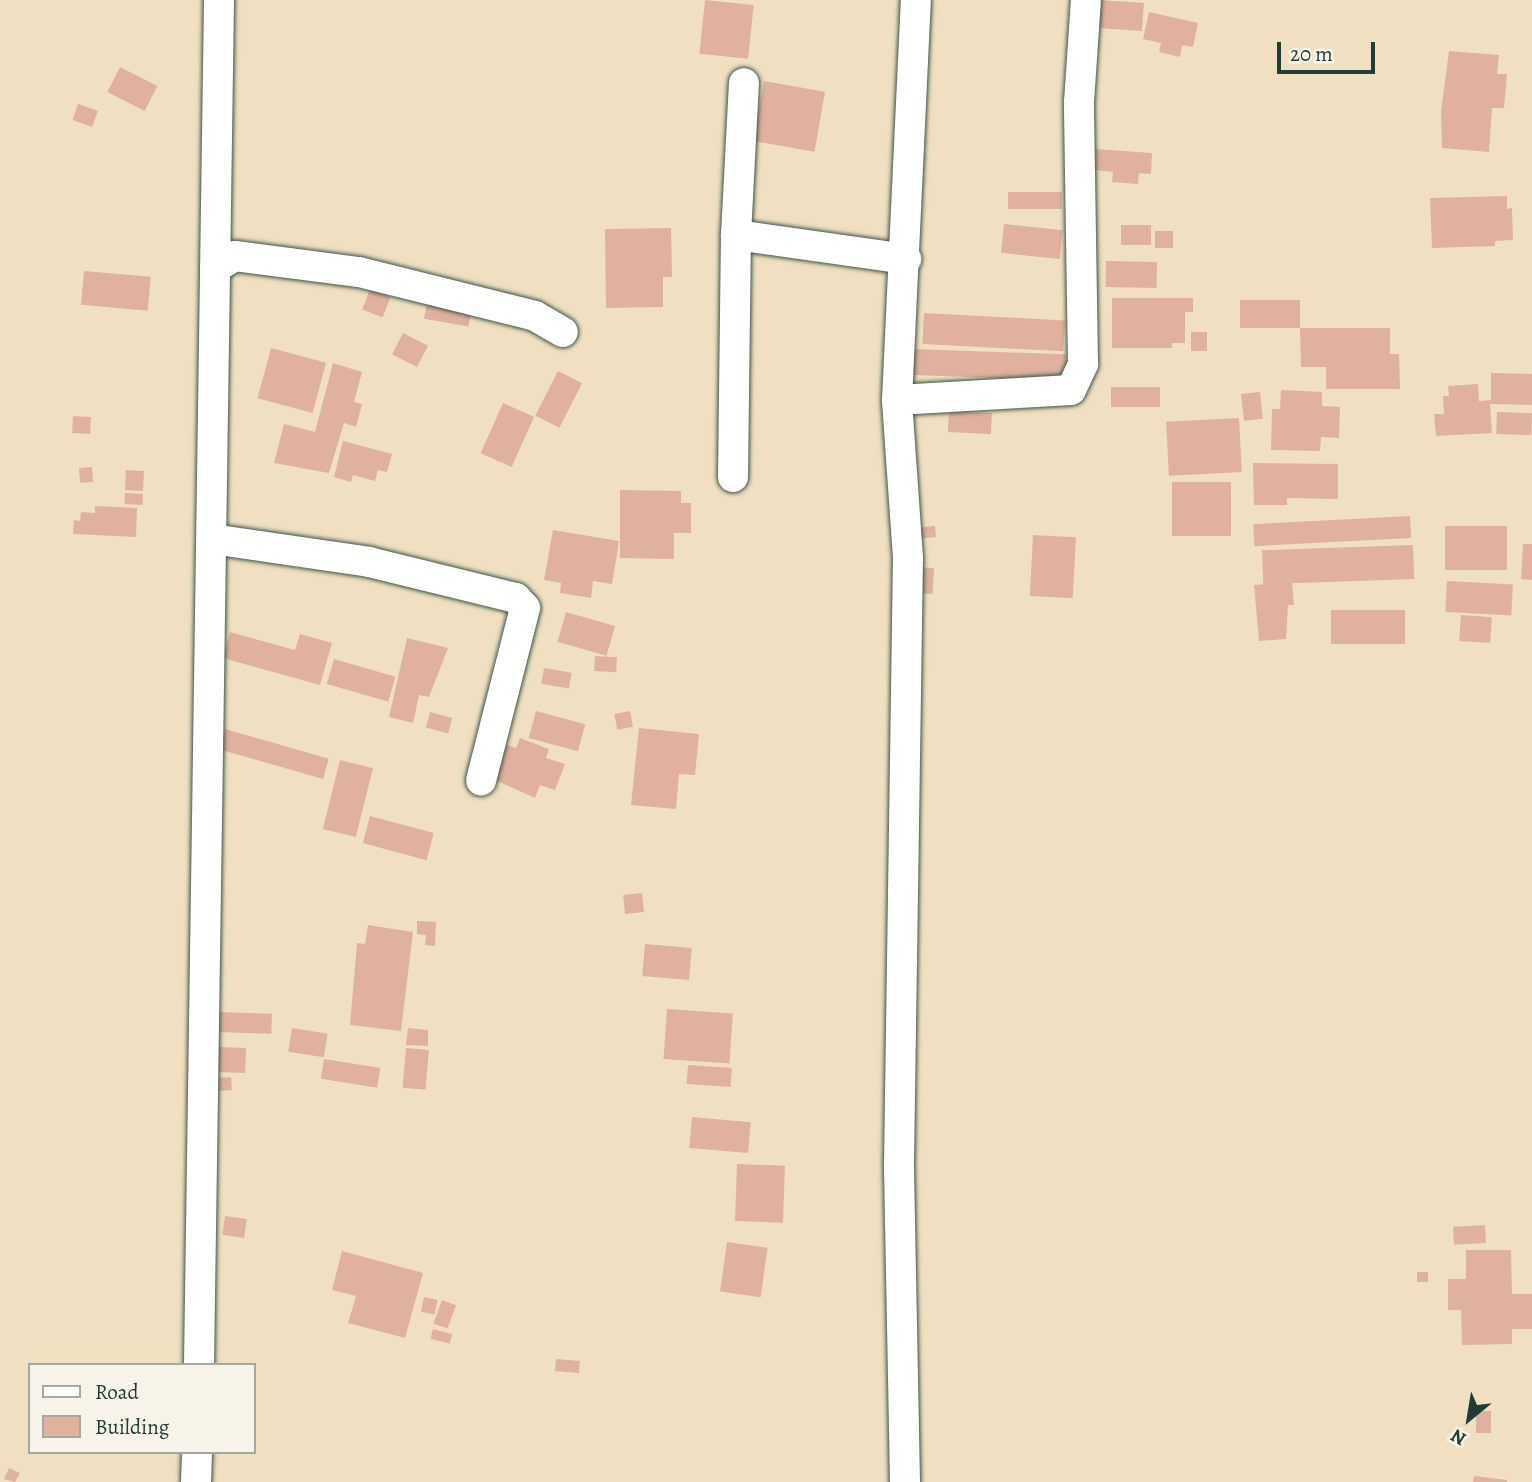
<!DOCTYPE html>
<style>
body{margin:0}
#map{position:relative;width:1532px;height:1482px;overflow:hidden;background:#f0e0c1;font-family:Alegreya,serif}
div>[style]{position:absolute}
.building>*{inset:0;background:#e0b19f;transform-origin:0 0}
.roads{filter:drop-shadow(0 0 2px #3e5549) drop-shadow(0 0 2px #3e5549)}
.street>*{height:30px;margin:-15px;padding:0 15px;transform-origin:15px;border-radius:15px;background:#fff}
span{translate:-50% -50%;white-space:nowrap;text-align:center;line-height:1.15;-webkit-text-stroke:5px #f7f3e8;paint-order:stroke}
.legend{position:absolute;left:28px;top:1363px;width:228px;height:91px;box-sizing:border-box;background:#f7f3e8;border:2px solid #a1aaa0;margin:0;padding:9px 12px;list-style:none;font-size:21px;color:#1f3d34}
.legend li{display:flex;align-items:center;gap:14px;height:35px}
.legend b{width:35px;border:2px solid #a1aaa0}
.north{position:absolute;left:1434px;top:1384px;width:70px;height:70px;-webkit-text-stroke:5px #f7f3e8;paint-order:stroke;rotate:210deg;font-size:19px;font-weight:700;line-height:28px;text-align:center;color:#1f3d34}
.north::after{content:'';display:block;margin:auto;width:24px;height:32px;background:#1f3d34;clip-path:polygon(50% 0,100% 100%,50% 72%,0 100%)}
.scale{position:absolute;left:1277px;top:42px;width:98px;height:32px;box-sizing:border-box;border:4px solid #1f3d34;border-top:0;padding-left:9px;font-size:21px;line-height:24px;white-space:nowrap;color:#1f3d34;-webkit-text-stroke:5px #f7f3e8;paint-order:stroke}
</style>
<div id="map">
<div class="building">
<i style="left:705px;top:0;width:49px;height:54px;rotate:6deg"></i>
<i style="left:1100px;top:0;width:44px;height:28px;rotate:4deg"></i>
<i style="clip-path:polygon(1149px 12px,1198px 23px,1193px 47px,1182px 45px,1180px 57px,1159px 52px,1161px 43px,1143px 39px)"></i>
<i style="clip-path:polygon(1449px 51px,1499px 55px,1497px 74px,1507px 74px,1504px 108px,1492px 108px,1489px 152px,1442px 148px,1441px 111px)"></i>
<i style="left:120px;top:67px;width:42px;height:28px;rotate:27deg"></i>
<i style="left:764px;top:81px;width:62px;height:61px;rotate:10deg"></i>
<i style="left:78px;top:104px;width:21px;height:17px;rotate:19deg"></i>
<i style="clip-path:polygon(1096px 149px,1152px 153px,1151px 174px,1139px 173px,1138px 184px,1112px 182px,1113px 172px,1095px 170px)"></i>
<i style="left:1008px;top:192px;width:54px;height:17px"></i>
<i style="clip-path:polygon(1507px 196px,1507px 209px,1512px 208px,1513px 240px,1495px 241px,1495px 246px,1432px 248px,1430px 198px)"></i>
<i style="left:1004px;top:224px;width:59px;height:29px;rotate:6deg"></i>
<i style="left:1121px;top:225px;width:30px;height:20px"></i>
<i style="clip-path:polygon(671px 228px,672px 277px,663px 277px,663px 307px,606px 308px,605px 229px)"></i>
<i style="left:1155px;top:231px;width:18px;height:17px"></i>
<i style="left:1106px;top:261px;width:51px;height:26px;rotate:1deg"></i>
<i style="left:84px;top:271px;width:67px;height:34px;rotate:5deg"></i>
<i style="left:370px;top:289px;width:22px;height:22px;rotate:21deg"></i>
<i style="clip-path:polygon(1112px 298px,1193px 298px,1193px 312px,1185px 312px,1185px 343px,1172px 343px,1172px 348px,1112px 348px)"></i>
<i style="left:1240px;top:300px;width:60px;height:28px"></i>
<i style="left:427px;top:302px;width:45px;height:17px;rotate:10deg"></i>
<i style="left:924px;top:313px;width:141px;height:31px;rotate:3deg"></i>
<i style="clip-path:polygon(1300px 328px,1390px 328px,1390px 354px,1399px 354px,1400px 389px,1326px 389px,1326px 367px,1301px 367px)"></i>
<i style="left:1191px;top:332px;width:16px;height:19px"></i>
<i style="left:403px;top:333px;width:28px;height:24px;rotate:27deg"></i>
<i style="left:271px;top:348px;width:57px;height:52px;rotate:15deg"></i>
<i style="left:914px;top:349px;width:152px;height:26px;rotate:2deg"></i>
<i style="clip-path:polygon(333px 363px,362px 372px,354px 402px,362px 404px,356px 427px,344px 423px,329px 473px,274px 463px,284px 424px,315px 432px)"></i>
<i style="left:558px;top:371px;width:27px;height:50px;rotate:27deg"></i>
<i style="clip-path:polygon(1491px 373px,1532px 374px,1532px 405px,1490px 404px,1492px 433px,1436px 436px,1434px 414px,1444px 414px,1443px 396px,1449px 396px,1448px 386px,1478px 384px,1479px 401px,1491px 400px)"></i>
<i style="left:1111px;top:387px;width:49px;height:20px"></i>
<i style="clip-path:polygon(1281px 390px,1322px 392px,1322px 406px,1340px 407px,1339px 438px,1321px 437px,1320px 451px,1271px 450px,1272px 409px,1280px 409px)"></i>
<i style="left:1260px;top:392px;width:27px;height:19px;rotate:84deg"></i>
<i style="left:503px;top:403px;width:34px;height:55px;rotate:24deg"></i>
<i style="left:949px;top:411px;width:43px;height:21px;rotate:3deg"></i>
<i style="left:1497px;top:412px;width:35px;height:22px;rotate:2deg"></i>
<i style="left:73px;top:416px;width:18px;height:17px;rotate:3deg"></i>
<i style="left:1239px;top:418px;width:54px;height:73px;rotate:87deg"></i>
<i style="clip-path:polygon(343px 441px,392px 454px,387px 472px,378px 470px,375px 481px,353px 475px,351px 482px,334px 477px)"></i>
<i style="clip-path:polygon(1253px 463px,1338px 464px,1338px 499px,1287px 498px,1287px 505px,1254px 505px)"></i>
<i style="left:92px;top:467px;width:15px;height:13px;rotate:86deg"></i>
<i style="left:126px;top:470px;width:18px;height:20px;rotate:3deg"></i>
<i style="left:1172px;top:482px;width:59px;height:54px"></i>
<i style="clip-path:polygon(620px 490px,681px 491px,681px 503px,691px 503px,691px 533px,674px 533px,674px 559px,620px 558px)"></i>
<i style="left:125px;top:493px;width:18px;height:11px;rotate:3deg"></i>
<i style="clip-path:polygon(95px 506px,137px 508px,136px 537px,73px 534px,74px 520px,80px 521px,81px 512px,95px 513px)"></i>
<i style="left:1410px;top:516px;width:22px;height:157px;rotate:87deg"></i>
<i style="left:935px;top:526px;width:11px;height:18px;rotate:85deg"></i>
<i style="left:1445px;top:526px;width:62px;height:44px"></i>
<i style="clip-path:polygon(553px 530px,619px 541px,612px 584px,593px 581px,591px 598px,560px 593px,561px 583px,544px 580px)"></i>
<i style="left:1033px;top:535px;width:43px;height:61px;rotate:3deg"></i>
<i style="clip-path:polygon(1523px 544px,1532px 544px,1532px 580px,1521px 579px)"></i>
<i style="left:1413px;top:545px;width:34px;height:151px;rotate:88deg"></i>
<i style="left:915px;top:567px;width:19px;height:26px;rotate:3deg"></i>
<i style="left:1447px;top:581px;width:66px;height:31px;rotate:3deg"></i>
<i style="clip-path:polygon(1292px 582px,1294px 605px,1288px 605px,1286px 639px,1259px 641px,1254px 585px)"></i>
<i style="left:1331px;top:610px;width:74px;height:34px"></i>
<i style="left:566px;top:612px;width:51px;height:31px;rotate:16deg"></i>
<i style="left:1461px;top:615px;width:31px;height:26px;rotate:4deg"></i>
<i style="clip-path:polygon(230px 632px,295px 650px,300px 634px,332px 643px,320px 685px,223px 658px)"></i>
<i style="clip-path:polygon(407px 638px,448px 648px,429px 697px,419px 695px,413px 723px,389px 717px)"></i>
<i style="left:595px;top:656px;width:22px;height:15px;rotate:3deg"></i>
<i style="left:334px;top:659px;width:64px;height:26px;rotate:16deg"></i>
<i style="left:544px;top:668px;width:28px;height:16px;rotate:10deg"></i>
<i style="left:536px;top:711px;width:51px;height:28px;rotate:15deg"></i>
<i style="left:630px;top:711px;width:16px;height:16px;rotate:79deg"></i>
<i style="left:430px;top:712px;width:23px;height:16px;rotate:15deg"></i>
<i style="clip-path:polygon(639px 728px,699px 734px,695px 775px,679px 774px,676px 809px,631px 805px)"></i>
<i style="left:225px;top:729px;width:108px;height:21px;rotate:16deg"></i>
<i style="clip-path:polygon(520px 738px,549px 749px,546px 758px,565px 764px,555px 790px,540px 785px,535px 798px,495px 780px,507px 745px,516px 748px)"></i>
<i style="left:340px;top:760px;width:34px;height:71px;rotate:14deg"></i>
<i style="left:370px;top:816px;width:66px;height:28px;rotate:15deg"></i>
<i style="left:642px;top:893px;width:19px;height:19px;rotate:84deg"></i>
<i style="clip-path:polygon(417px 921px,436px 922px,435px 946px,425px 945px,426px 935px,417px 934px)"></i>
<i style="clip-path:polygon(368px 925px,413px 932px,401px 1031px,350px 1025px,357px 943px,365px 944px)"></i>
<i style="left:645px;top:944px;width:47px;height:32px;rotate:5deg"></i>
<i style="left:667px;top:1009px;width:66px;height:50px;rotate:4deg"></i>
<i style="left:219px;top:1012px;width:53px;height:20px;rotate:2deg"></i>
<i style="left:292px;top:1028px;width:36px;height:24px;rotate:9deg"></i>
<i style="clip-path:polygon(408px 1028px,428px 1030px,428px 1046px,406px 1045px)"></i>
<i style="left:218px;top:1047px;width:28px;height:25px;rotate:2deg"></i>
<i style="left:406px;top:1048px;width:23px;height:40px;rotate:5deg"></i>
<i style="left:324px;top:1059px;width:57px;height:20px;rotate:9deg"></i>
<i style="left:688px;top:1065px;width:44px;height:19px;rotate:4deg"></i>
<i style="left:231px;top:1077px;width:13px;height:13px;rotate:86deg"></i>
<i style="left:692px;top:1117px;width:59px;height:31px;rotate:5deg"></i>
<i style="left:737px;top:1164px;width:48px;height:57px;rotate:2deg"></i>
<i style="left:225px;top:1216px;width:22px;height:19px;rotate:8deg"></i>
<i style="left:1485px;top:1225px;width:18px;height:32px;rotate:87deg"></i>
<i style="left:727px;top:1242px;width:41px;height:50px;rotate:8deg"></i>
<i style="clip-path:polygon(1466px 1250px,1511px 1250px,1512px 1294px,1532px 1294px,1532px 1329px,1512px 1329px,1512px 1344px,1462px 1345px,1461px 1310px,1448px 1310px,1448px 1279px,1466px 1279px)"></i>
<i style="clip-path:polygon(342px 1251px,423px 1273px,405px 1338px,348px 1323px,356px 1296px,332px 1290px)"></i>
<i style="left:1417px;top:1272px;width:11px;height:10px"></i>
<i style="left:424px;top:1297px;width:14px;height:15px;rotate:12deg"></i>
<i style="left:442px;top:1300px;width:15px;height:25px;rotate:20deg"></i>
<i style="left:433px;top:1329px;width:20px;height:10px;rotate:15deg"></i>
<i style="left:556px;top:1359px;width:24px;height:12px;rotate:5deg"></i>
<i style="left:1476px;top:1411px;width:15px;height:22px"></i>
<i style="clip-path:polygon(9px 1468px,20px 1473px,15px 1482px,4px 1479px)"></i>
<i style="clip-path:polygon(1474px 1476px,1507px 1480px,1507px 1482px,1473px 1482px)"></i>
</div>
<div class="roads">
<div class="street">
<i style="left:736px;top:235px;width:172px;rotate:8deg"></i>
<i style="left:215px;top:268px;width:23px;rotate:-31deg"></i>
<i style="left:235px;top:256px;width:125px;rotate:7.4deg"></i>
<i style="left:359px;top:272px;width:181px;rotate:14deg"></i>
<i style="left:535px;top:316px;width:32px;rotate:30deg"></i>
<i style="left:897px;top:400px;width:174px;rotate:-3.3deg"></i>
<i style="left:1071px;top:390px;width:29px;rotate:-65deg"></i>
<i style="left:1083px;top:364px;width:262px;rotate:-90.9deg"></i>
<i style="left:1079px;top:102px;width:102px;rotate:-86.1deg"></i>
<i style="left:733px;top:477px;width:242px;rotate:-89.3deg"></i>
<i style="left:736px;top:235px;width:152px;rotate:-87deg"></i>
<i style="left:212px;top:539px;width:159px;rotate:8.3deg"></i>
<i style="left:369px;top:562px;width:151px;rotate:13.8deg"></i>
<i style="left:516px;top:598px;width:13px;rotate:48deg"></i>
<i style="left:525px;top:608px;width:178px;rotate:104.3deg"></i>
<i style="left:199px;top:1365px;width:1365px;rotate:-89.16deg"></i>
<i style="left:196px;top:1482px;width:30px;rotate:-88deg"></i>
<i style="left:905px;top:1482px;width:319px;rotate:-91.1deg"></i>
<i style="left:899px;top:1163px;width:605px;rotate:-89.15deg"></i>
<i style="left:908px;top:558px;width:158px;rotate:-94deg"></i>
<i style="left:897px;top:400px;width:400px;rotate:-87.3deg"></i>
</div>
</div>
<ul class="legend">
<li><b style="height:9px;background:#fff"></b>Road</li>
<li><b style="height:19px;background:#e0b19f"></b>Building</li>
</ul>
<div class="north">N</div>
<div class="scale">20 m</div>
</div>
